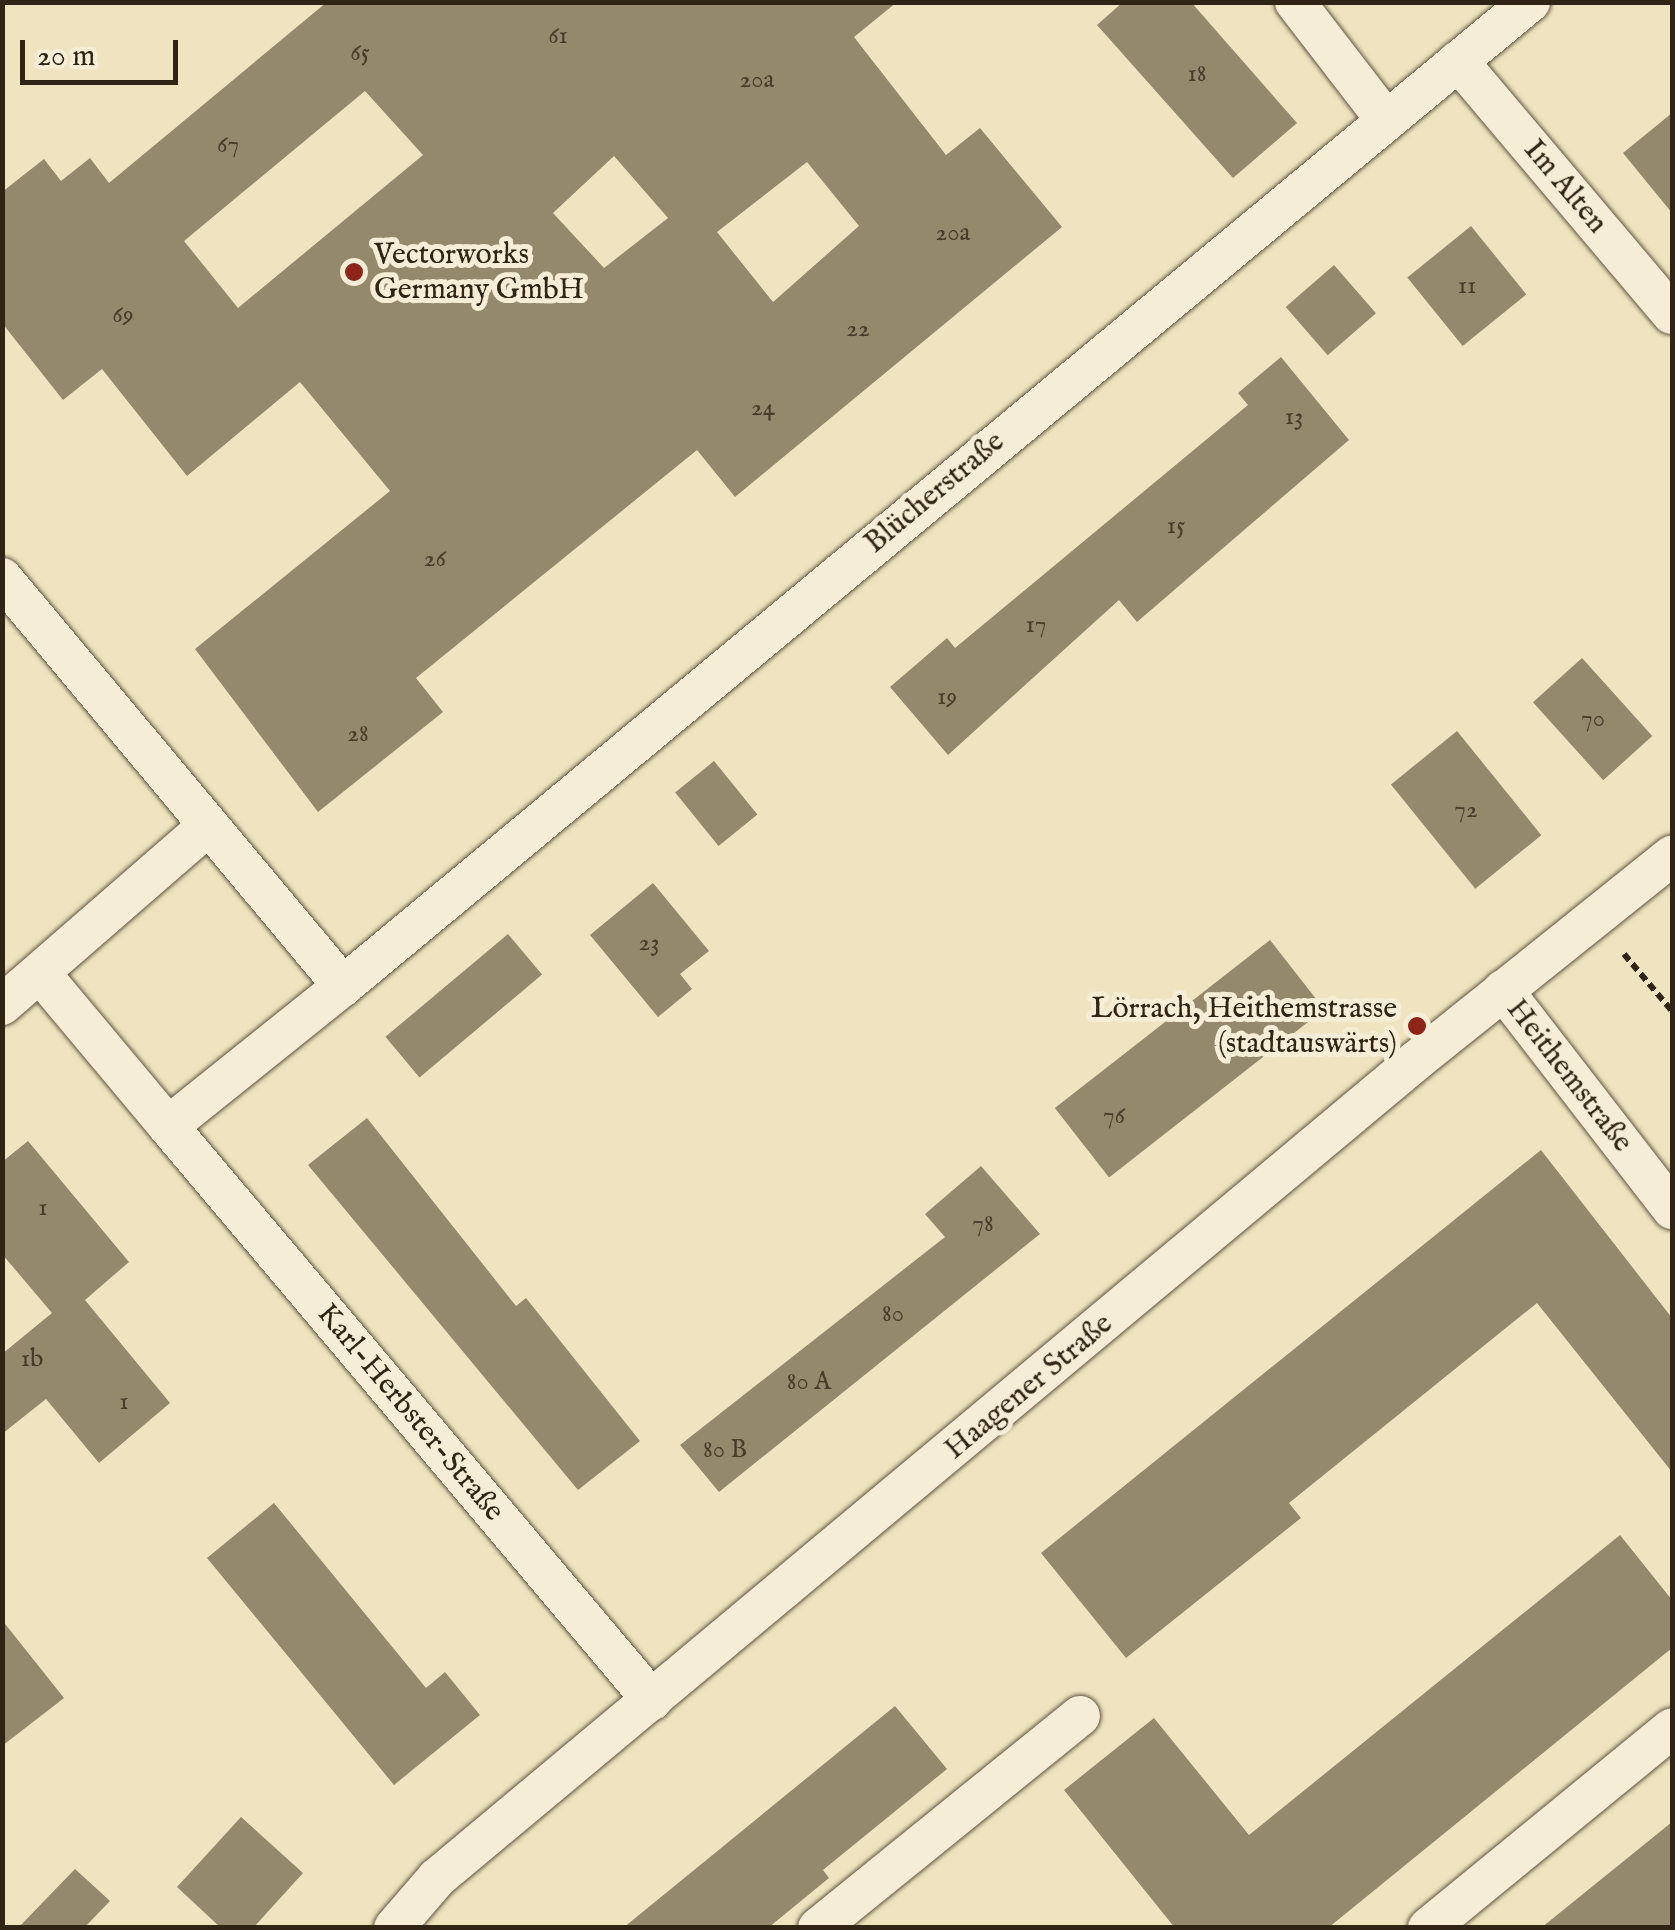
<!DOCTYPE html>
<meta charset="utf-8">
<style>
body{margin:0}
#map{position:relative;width:1675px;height:1930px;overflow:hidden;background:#f0e4c0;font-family:"IM FELL English",serif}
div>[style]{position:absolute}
.building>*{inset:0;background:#94886d;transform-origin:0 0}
.path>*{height:6px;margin-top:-3px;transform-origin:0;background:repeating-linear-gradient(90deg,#302414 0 8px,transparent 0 13px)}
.roads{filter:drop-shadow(0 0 2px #60543f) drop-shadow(0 0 2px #60543f)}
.street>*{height:40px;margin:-20px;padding:0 20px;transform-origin:20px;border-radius:20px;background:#f5edd6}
.dots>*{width:28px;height:28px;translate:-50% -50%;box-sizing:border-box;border:5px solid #f5edd6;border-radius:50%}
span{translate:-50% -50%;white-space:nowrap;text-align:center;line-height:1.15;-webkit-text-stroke:10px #f5edd6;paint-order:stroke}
.number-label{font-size:25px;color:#493d2a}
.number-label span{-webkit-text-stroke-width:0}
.street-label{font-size:30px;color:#302414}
.poi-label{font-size:30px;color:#302414}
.left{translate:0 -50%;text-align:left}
.right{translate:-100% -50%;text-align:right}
.frame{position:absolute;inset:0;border:5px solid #302414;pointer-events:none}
.scale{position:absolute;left:20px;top:40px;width:158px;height:45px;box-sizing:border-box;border:5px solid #302414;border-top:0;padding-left:12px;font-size:30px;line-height:35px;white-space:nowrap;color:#302414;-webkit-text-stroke:8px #f5edd6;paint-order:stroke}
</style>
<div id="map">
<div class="building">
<i style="clip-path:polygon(evenodd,327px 2px,897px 2px,854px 37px,946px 155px,980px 128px,1062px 227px,735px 497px,697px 450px,416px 678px,443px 712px,318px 812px,195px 649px,390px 491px,300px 382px,187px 476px,102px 369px,63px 400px,2px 323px,2px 192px,44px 159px,61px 181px,90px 158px,109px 183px,327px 2px,365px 91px,423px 155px,238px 308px,184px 241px,365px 91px,327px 2px,614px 156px,668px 218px,604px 268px,553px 213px,614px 156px,327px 2px,807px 162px,859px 226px,773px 302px,717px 232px,807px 162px)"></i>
<i style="clip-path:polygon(1123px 2px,1191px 2px,1297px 123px,1233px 178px,1097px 25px)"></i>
<i style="clip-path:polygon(1672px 113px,1672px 213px,1623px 153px)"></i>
<i style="left:1471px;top:226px;width:88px;height:82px;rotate:51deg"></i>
<i style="left:1334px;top:265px;width:64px;height:64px;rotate:49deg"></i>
<i style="clip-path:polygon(1281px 357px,1349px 440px,1137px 622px,1119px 600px,948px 755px,890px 687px,947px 638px,955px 648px,1248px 405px,1238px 393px)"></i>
<i style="left:1582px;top:658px;width:105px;height:66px;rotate:48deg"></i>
<i style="left:1457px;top:731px;width:134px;height:85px;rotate:51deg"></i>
<i style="left:714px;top:761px;width:69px;height:50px;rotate:51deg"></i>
<i style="clip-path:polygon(653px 883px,709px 951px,680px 974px,692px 989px,658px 1017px,590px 935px)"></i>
<i style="left:508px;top:934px;width:53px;height:160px;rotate:50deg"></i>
<i style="left:1270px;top:940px;width:88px;height:273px;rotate:52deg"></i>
<i style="clip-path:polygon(367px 1118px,516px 1306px,526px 1298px,640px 1441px,578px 1490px,308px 1165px)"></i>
<i style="clip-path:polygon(28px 1141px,129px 1262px,85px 1300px,170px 1403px,99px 1463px,46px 1399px,2px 1434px,2px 1354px,52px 1313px,2px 1254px,2px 1162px)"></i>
<i style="clip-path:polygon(1541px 1150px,1672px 1318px,1672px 1472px,1537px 1303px,1289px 1503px,1301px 1518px,1126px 1658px,1041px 1553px)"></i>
<i style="clip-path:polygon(981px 1166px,1040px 1234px,719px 1492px,680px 1445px,945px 1237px,925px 1214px)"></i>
<i style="clip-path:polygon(274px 1503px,426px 1688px,445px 1672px,480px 1715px,394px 1785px,207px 1558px)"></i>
<i style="clip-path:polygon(1620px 1535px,1672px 1600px,1672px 1648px,1328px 1928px,1175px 1928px,1064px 1790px,1154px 1718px,1249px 1835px)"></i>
<i style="clip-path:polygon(2px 1620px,64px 1698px,2px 1746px)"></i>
<i style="clip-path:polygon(895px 1706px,947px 1769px,823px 1870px,829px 1878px,768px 1928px,623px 1928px)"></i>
<i style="clip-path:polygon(241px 1817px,303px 1873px,253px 1928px,221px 1928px,177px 1887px)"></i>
<i style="clip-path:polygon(1672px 1822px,1672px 1928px,1541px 1928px)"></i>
<i style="clip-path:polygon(75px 1869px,110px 1901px,84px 1928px,18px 1928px)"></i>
</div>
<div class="path">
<i style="left:1624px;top:954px;width:75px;rotate:49.9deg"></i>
</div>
<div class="roads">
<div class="street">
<i style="left:1295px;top:2px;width:148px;rotate:52.4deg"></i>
<i style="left:1458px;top:61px;width:331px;rotate:49.8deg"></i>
<i style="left:2px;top:578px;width:532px;rotate:50.11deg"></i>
<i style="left:343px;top:986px;width:224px;rotate:141.3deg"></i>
<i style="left:168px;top:1126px;width:198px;rotate:-129.9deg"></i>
<i style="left:343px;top:986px;width:1542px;rotate:-39.66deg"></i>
<i style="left:1503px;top:990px;width:277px;rotate:52.3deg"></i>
<i style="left:2px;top:1005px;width:273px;rotate:-41deg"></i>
<i style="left:168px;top:1126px;width:751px;rotate:49.86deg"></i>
<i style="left:394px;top:1928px;width:66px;rotate:-49.3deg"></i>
<i style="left:437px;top:1878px;width:1277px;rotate:-39.85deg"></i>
<i style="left:1417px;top:1060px;width:327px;rotate:-38.7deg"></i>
<i style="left:818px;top:1928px;width:337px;rotate:-39deg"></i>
<i style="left:1428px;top:1928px;width:315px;rotate:-39.3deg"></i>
</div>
</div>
<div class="dots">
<i style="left:354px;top:272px;background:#8f2418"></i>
<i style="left:1417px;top:1026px;background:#8f2418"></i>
</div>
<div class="number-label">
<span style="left:558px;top:36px">61</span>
<span style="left:360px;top:53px">65</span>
<span style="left:1197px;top:74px">18</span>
<span style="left:757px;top:80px">20a</span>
<span style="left:228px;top:145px">67</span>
<span style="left:953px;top:233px">20a</span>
<span style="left:1467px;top:286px">11</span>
<span style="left:123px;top:315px">69</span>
<span style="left:858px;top:329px">22</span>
<span style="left:763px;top:408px">24</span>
<span style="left:1294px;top:417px">13</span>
<span style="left:1176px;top:526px">15</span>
<span style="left:435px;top:559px">26</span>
<span style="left:1036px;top:625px">17</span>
<span style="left:947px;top:697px">19</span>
<span style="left:1593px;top:719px">70</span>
<span style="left:358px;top:734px">28</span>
<span style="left:1466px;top:810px">72</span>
<span style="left:649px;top:943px">23</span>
<span style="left:1114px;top:1116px">76</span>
<span style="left:43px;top:1208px">1</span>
<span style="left:983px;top:1224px">78</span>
<span style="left:893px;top:1314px">80</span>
<span style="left:32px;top:1359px">1b</span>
<span style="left:809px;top:1382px">80 A</span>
<span style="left:124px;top:1402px">1</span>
<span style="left:725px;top:1450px">80 B</span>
</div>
<div class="street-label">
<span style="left:1565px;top:187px;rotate:50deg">Im Alten</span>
<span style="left:935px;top:493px;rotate:-40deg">Blücherstraße</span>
<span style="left:1569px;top:1076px;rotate:52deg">Heithemstraße</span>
<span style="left:1029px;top:1387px;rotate:-40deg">Haagener Straße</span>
<span style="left:410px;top:1413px;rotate:50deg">Karl-Herbster-Straße</span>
</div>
<div class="poi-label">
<span class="left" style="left:374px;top:272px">Vectorworks<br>Germany GmbH</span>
<span class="right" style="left:1397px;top:1026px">Lörrach, Heithemstrasse<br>(stadtauswärts)</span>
</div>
<div class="frame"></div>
<div class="scale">20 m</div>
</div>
